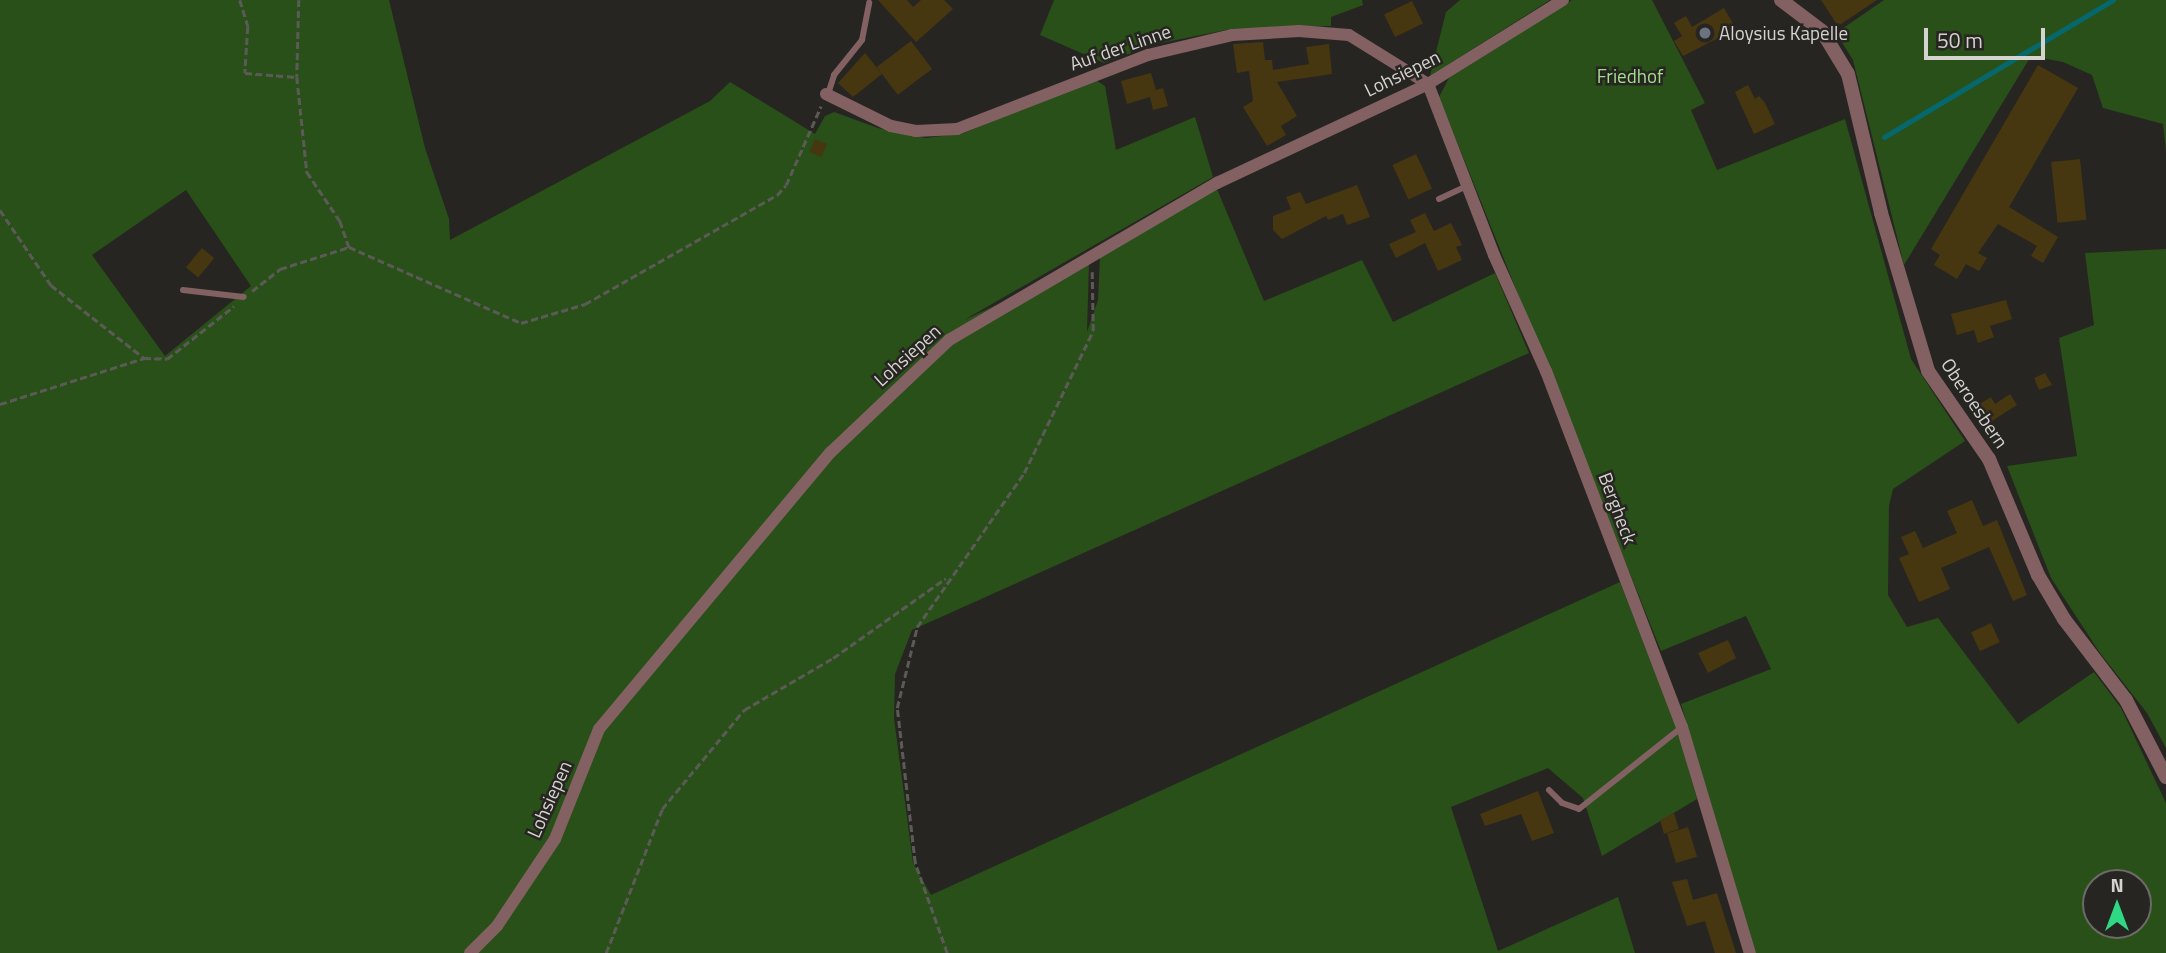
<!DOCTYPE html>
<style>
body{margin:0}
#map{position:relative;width:2166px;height:953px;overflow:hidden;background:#272521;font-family:"Titillium Web",sans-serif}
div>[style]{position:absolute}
.green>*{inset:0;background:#285018}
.stream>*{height:5px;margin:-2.5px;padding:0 2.5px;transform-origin:2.5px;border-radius:2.5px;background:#06686d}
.building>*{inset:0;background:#463710;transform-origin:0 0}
.path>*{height:2.5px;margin-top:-1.25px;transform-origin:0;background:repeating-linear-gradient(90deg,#5c5a57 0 7px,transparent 0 10.5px)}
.service>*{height:6px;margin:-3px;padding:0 3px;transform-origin:3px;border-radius:3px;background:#836163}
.minor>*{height:12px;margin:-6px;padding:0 6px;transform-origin:6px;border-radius:6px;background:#836163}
.tertiary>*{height:14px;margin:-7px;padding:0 7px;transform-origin:7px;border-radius:7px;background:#836163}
.dots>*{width:19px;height:19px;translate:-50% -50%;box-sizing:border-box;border:4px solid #272521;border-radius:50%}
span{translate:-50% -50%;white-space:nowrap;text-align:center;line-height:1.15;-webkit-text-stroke:5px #272521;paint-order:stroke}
.poi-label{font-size:19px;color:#d4d3d0}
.left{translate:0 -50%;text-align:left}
.street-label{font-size:19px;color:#d4d3d0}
.park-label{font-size:19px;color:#a1df8c}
.north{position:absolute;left:2082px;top:869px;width:70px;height:70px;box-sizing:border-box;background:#272521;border:2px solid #6c6b67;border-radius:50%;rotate:0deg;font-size:19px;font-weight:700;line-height:28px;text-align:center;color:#d4d3d0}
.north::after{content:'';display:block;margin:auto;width:24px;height:32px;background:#2fd883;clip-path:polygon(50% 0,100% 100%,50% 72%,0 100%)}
.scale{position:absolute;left:1924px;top:28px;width:121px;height:32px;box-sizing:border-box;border:4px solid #d4d3d0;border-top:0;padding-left:9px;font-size:21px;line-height:24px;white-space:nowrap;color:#d4d3d0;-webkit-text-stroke:5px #272521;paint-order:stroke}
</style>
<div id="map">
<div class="green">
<i style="clip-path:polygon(evenodd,0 0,389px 0,425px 148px,449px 219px,450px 240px,710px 101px,730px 82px,815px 134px,825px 116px,834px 112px,878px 128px,926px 138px,964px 133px,1094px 79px,1105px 86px,1116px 150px,1195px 117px,1213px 177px,964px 320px,1089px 262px,1087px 332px,1098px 300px,1100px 256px,1217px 189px,1264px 301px,1362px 260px,1393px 322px,1495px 273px,1529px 353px,912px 630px,895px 674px,894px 718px,913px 863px,931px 895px,1620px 582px,1678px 732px,1697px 799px,1602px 856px,1583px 798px,1548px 768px,1451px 807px,1498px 951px,1618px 897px,1635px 953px,0 953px,0 0,186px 190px,251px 286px,165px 356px,92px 255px,186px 190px)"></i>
<i style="clip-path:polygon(1054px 0,1362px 0,1363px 5px,1331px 17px,1331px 26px,1231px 29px,1156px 44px,1104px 63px,1040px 35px)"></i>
<i style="clip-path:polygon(1460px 0,1550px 0,1430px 76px,1446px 12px)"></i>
<i style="clip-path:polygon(evenodd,1572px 0,1652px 0,1705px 103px,1691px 110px,1717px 170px,1845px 119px,1911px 359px,1965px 441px,1893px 489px,1889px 506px,1888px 595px,1907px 627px,1938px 618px,2018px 724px,2094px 672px,2121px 708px,2166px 803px,2166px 953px,1755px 953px,1681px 704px,1771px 669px,1746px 616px,1661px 651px,1439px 97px,1449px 78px,1572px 0,2096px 883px,2138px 883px,2138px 925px,2096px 925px,2096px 883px)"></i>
<i style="clip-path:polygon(1884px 0,2166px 0,2166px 152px,2163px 124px,2103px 108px,2092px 75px,2063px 62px,2031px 56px,1904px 265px,1853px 60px,1836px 33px)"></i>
<i style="clip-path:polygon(2166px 249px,2166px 748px,2147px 713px,2100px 653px,2051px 578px,2007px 466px,2077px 456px,2059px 338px,2094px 325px,2085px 253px)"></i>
</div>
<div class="stream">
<i style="left:1884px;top:137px;width:267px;rotate:-30.9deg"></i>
</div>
<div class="building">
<i style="clip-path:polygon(878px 0,907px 0,913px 7px,921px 0,944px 0,953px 9px,916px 42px)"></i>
<i style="clip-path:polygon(1821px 0,1877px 0,1838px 26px)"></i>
<i style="left:1412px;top:1px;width:25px;height:31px;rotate:64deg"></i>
<i style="clip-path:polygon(1724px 8px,1736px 29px,1683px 56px,1674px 41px,1682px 36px,1674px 23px,1686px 16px,1692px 27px)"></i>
<i style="left:911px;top:41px;width:35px;height:43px;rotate:53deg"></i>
<i style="clip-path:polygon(1263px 42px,1265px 60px,1272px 60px,1273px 70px,1309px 64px,1306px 47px,1329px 44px,1332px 74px,1277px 82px,1297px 116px,1281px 126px,1286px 135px,1267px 146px,1243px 107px,1253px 101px,1249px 71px,1237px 73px,1233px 44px)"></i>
<i style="clip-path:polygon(865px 53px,882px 74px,853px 97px,838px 83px)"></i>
<i style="clip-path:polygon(2038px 65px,2078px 88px,2009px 207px,2058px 237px,2043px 263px,2031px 256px,2037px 246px,1998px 224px,1978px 253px,1987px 258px,1979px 271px,1966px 264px,1957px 279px,1934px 265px,1940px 255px,1931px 249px)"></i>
<i style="clip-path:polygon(1151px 73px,1156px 90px,1163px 88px,1168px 106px,1153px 110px,1150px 97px,1127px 104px,1121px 81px)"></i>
<i style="clip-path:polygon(1748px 85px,1755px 99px,1759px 96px,1765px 103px,1775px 124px,1754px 134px,1735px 92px)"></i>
<i style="left:815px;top:139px;width:13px;height:14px;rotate:23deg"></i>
<i style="left:1416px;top:154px;width:38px;height:26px;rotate:65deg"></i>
<i style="left:2080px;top:159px;width:61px;height:29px;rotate:84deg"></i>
<i style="clip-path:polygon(1357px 185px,1370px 217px,1347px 225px,1343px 214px,1328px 220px,1326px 216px,1282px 239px,1273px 230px,1273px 216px,1291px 209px,1286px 197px,1300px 192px,1306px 204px)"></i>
<i style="clip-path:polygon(1425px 213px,1434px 231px,1451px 223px,1462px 245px,1456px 247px,1462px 260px,1438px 271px,1425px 243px,1396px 258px,1389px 244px,1416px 232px,1410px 220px)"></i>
<i style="left:202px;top:248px;width:16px;height:25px;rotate:40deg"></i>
<i style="clip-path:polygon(2006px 300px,2012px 319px,1990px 326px,1994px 337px,1978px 343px,1974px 330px,1957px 335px,1951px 314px)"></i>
<i style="clip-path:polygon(2045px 373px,2052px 385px,2039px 390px,2034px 378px)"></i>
<i style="clip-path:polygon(2010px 394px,2017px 405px,1984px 426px,1973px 408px,1991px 397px,1995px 404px)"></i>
<i style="clip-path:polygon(1972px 500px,1983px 526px,1997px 520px,2027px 595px,2013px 601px,1989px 547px,1941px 568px,1950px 589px,1919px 602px,1899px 558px,1909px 554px,1901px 537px,1915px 531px,1923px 548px,1957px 533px,1947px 511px)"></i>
<i style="left:1991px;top:623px;width:21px;height:22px;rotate:65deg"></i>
<i style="clip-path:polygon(1728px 640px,1736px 658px,1708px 673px,1698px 653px)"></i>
<i style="clip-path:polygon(1538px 791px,1554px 833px,1532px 841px,1521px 814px,1485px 826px,1480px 814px)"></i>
<i style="clip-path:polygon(1674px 813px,1679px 829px,1664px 834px,1660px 820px)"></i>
<i style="left:1688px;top:827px;width:31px;height:22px;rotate:73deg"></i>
<i style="clip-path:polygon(1687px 879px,1693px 900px,1717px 893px,1736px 953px,1715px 953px,1705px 921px,1687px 926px,1672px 882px)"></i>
</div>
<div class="path">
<i style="left:240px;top:0;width:28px;rotate:73deg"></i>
<i style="left:248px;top:27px;width:46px;rotate:93.7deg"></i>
<i style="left:245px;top:73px;width:52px;rotate:4.4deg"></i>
<i style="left:299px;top:0;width:77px;rotate:91.5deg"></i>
<i style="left:297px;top:77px;width:96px;rotate:84deg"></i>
<i style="left:307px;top:172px;width:59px;rotate:56deg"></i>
<i style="left:340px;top:221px;width:28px;rotate:71deg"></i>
<i style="left:0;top:210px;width:91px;rotate:55.8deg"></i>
<i style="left:51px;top:285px;width:118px;rotate:38.1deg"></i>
<i style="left:252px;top:291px;width:36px;rotate:-38deg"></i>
<i style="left:280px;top:269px;width:72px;rotate:-17.7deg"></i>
<i style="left:349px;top:247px;width:188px;rotate:23.8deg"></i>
<i style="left:521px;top:323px;width:67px;rotate:-16.5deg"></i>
<i style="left:585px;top:304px;width:221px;rotate:-29.6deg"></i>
<i style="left:777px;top:195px;width:13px;rotate:-48deg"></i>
<i style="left:786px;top:185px;width:86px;rotate:-66.1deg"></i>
<i style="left:0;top:404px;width:151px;rotate:-17.7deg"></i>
<i style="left:144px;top:358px;width:23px;rotate:2deg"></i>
<i style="left:167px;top:359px;width:85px;rotate:-38.3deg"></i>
<i style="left:606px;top:953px;width:155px;rotate:-68.7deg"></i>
<i style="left:662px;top:809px;width:129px;rotate:-50.4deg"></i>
<i style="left:744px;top:710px;width:103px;rotate:-30.3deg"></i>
<i style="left:833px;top:658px;width:138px;rotate:-35.3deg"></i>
<i style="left:947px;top:953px;width:96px;rotate:-109.6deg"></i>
<i style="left:915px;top:863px;width:156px;rotate:-96.6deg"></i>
<i style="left:897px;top:708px;width:83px;rotate:-76.1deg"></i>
<i style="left:917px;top:627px;width:188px;rotate:-55.2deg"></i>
<i style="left:1024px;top:473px;width:158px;rotate:-64.1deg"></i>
<i style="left:1093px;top:331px;width:59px;rotate:-91deg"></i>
</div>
<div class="service">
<i style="left:828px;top:94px;width:20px;rotate:-72deg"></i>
<i style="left:834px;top:75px;width:45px;rotate:-51.3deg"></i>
<i style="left:862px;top:40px;width:38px;rotate:-79deg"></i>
<i style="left:1439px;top:199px;width:31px;rotate:-25deg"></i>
<i style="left:183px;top:290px;width:61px;rotate:6.5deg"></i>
<i style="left:1549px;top:790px;width:18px;rotate:45deg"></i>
<i style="left:1562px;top:803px;width:18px;rotate:19deg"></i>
<i style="left:1579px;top:809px;width:132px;rotate:-38.5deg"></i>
</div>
<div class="minor">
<i style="left:1428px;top:84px;width:183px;rotate:68.9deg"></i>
<i style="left:1494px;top:255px;width:127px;rotate:65.9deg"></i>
<i style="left:1546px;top:371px;width:381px;rotate:69.1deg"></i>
<i style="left:1682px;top:727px;width:236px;rotate:73.3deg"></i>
<i style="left:826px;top:94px;width:72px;rotate:26.2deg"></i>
<i style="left:891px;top:126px;width:25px;rotate:11deg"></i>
<i style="left:916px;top:131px;width:41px;rotate:-2.8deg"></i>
<i style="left:957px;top:129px;width:205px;rotate:-21.2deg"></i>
<i style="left:1148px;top:55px;width:86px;rotate:-13.4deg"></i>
<i style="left:1232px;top:35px;width:67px;rotate:-3.4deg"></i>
<i style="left:1299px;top:31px;width:50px;rotate:4.6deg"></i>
<i style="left:1349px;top:35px;width:93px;rotate:31.8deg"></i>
<i style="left:470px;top:953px;width:38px;rotate:-45deg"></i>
<i style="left:497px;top:926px;width:105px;rotate:-56.3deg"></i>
<i style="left:555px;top:839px;width:118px;rotate:-68.2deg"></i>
<i style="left:599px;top:729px;width:361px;rotate:-50.1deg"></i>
<i style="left:831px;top:452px;width:163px;rotate:-43.5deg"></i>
<i style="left:949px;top:340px;width:311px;rotate:-30.4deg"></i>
<i style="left:1217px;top:183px;width:233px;rotate:-25.1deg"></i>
<i style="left:1428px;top:84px;width:159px;rotate:-31.9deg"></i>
</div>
<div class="tertiary">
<i style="left:1781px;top:0;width:51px;rotate:37.1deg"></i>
<i style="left:1822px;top:31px;width:50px;rotate:58.8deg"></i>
<i style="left:1848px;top:74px;width:143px;rotate:76.6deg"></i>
<i style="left:1881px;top:213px;width:165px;rotate:73.4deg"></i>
<i style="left:1928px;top:371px;width:107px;rotate:55.3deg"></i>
<i style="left:1989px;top:459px;width:126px;rotate:67.1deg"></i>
<i style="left:2038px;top:575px;width:51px;rotate:59.4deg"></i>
<i style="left:2064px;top:619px;width:102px;rotate:52.6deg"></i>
<i style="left:2126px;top:700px;width:87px;rotate:62.5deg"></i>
</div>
<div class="dots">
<i style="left:1705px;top:33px;background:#6b7280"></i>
</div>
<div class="poi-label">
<span class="left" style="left:1719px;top:33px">Aloysius Kapelle</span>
</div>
<div class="street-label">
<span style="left:1120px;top:47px;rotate:-19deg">Auf der Linne</span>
<span style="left:1402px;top:73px;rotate:-26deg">Lohsiepen</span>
<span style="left:907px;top:355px;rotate:-42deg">Lohsiepen</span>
<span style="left:1975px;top:403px;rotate:56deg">Oberoesbern</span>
<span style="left:1618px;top:508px;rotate:69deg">Bergheck</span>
<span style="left:549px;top:799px;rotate:-66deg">Lohsiepen</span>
</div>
<div class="park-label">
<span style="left:1630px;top:76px">Friedhof</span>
</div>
<div class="north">N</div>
<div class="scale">50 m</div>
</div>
